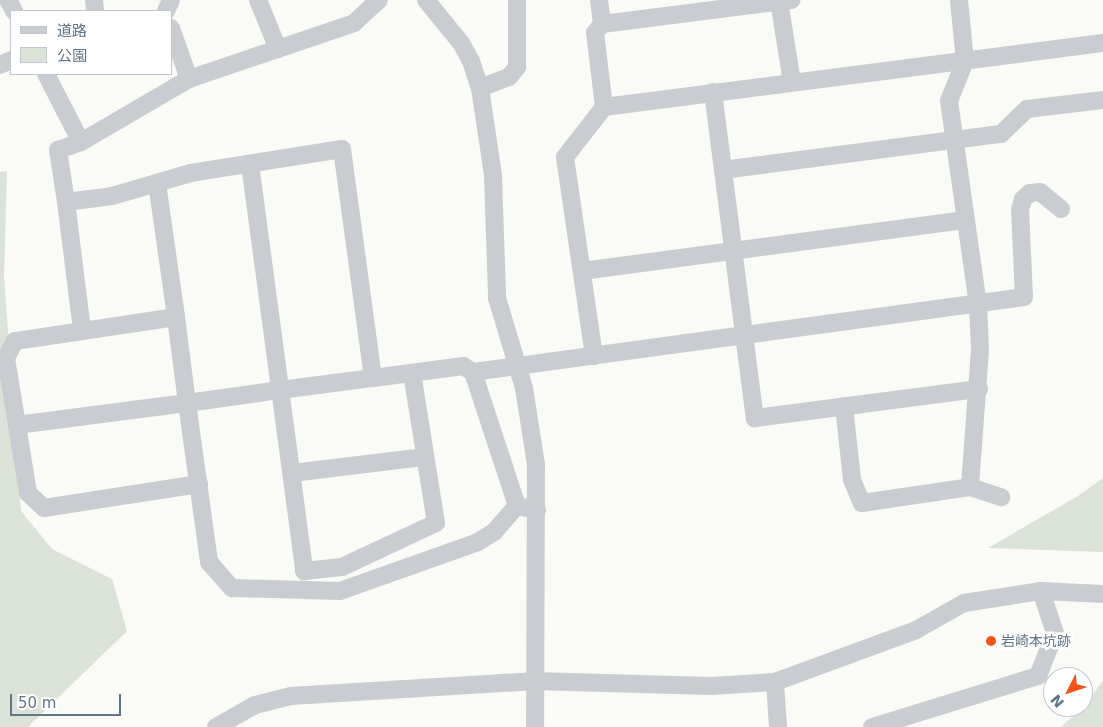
<!DOCTYPE html>
<meta charset="utf-8">
<style>
body{margin:0}
#map{position:relative;width:1103px;height:727px;overflow:hidden;background:#fafaf7;font-family:"DejaVu Sans","Noto Sans JP",sans-serif}
div>[style]{position:absolute}
.green>*{inset:0;background:#dbe2d8}
.minor>*{height:18px;margin:-9px;padding:0 9px;transform-origin:9px;border-radius:9px;background:#c9cdd1}
.dots>*{width:14px;height:14px;translate:-50% -50%;box-sizing:border-box;border:2px solid #fff;border-radius:50%}
span{translate:-50% -50%;white-space:nowrap;text-align:center;line-height:1.15;-webkit-text-stroke:5px #fff;paint-order:stroke}
.poi-label{font-size:14px;color:#627585}
.left{translate:0 -50%;text-align:left}
.legend{position:absolute;left:10px;top:10px;width:162px;height:65px;box-sizing:border-box;background:#fff;border:1px solid #c0c8ce;margin:0;padding:6px 9px;list-style:none;font-size:15px;color:#627585}
.legend li{display:flex;align-items:center;gap:10px;height:25px}
.legend b{width:25px;border:1px solid #c0c8ce}
.north{position:absolute;left:1043px;top:667px;width:50px;height:50px;box-sizing:border-box;background:#fff;border:1px solid #c0c8ce;border-radius:50%;rotate:229deg;font-size:14px;font-weight:700;line-height:20px;text-align:center;color:#627585}
.north::after{content:'';display:block;margin:auto;width:18px;height:22px;background:#f5521c;clip-path:polygon(50% 0,100% 100%,50% 72%,0 100%)}
.scale{position:absolute;left:10px;top:694px;width:111px;height:22px;box-sizing:border-box;border:2px solid #627585;border-top:0;padding-left:6px;font-size:15px;line-height:18px;white-space:nowrap;color:#627585;-webkit-text-stroke:4px #fff;paint-order:stroke}
</style>
<div id="map">
<div class="green">
<i style="clip-path:polygon(7px 171px,4px 276px,21px 511px,52px 549px,112px 579px,127px 631px,28px 727px,0 727px,0 172px)"></i>
<i style="clip-path:polygon(1103px 478px,1103px 552px,988px 548px,1078px 496px)"></i>
<i style="clip-path:polygon(1103px 681px,1103px 727px,1061px 727px,1083px 707px)"></i>
</div>
<div class="minor">
<i style="left:8px;top:0;width:13px;rotate:61deg"></i>
<i style="left:94px;top:0;width:11px;rotate:85deg"></i>
<i style="left:258px;top:0;width:53px;rotate:67.8deg"></i>
<i style="left:426px;top:0;width:55px;rotate:50.9deg"></i>
<i style="left:461px;top:43px;width:21px;rotate:61deg"></i>
<i style="left:471px;top:61px;width:28px;rotate:72deg"></i>
<i style="left:480px;top:88px;width:88px;rotate:81.5deg"></i>
<i style="left:493px;top:175px;width:123px;rotate:88.1deg"></i>
<i style="left:497px;top:298px;width:94px;rotate:73.3deg"></i>
<i style="left:524px;top:388px;width:78px;rotate:81.1deg"></i>
<i style="left:536px;top:465px;width:262px;rotate:90.2deg"></i>
<i style="left:959px;top:0;width:61px;rotate:84.4deg"></i>
<i style="left:965px;top:61px;width:43px;rotate:111.8deg"></i>
<i style="left:949px;top:101px;width:205px;rotate:81.9deg"></i>
<i style="left:978px;top:304px;width:46px;rotate:87.5deg"></i>
<i style="left:980px;top:350px;width:137px;rotate:94.2deg"></i>
<i style="left:779px;top:1px;width:82px;rotate:80.9deg"></i>
<i style="left:166px;top:11px;width:12px;rotate:-66deg"></i>
<i style="left:602px;top:24px;width:191px;rotate:-7.2deg"></i>
<i style="left:171px;top:28px;width:54px;rotate:70.6deg"></i>
<i style="left:0;top:65px;width:12px;rotate:-24deg"></i>
<i style="left:46px;top:74px;width:76px;rotate:62.8deg"></i>
<i style="left:480px;top:88px;width:31px;rotate:-21deg"></i>
<i style="left:509px;top:77px;width:13px;rotate:-51deg"></i>
<i style="left:517px;top:67px;width:67px;rotate:-90deg"></i>
<i style="left:713px;top:92px;width:329px;rotate:82.7deg"></i>
<i style="left:755px;top:418px;width:226px;rotate:-7.4deg"></i>
<i style="left:604px;top:107px;width:503px;rotate:-7.31deg"></i>
<i style="left:250px;top:164px;width:411px;rotate:82.4deg"></i>
<i style="left:304px;top:571px;width:38px;rotate:-6deg"></i>
<i style="left:342px;top:567px;width:104px;rotate:-25.1deg"></i>
<i style="left:436px;top:523px;width:152px;rotate:-99.1deg"></i>
<i style="left:723px;top:170px;width:280px;rotate:-7.4deg"></i>
<i style="left:1001px;top:134px;width:36px;rotate:-44deg"></i>
<i style="left:1027px;top:109px;width:77px;rotate:-6.8deg"></i>
<i style="left:66px;top:202px;width:53px;rotate:-98.7deg"></i>
<i style="left:58px;top:150px;width:24px;rotate:-19deg"></i>
<i style="left:81px;top:142px;width:125px;rotate:-30.3deg"></i>
<i style="left:189px;top:79px;width:174px;rotate:-18.7deg"></i>
<i style="left:354px;top:23px;width:34px;rotate:-43deg"></i>
<i style="left:582px;top:271px;width:387px;rotate:-7.6deg"></i>
<i style="left:176px;top:317px;width:163px;rotate:171.5deg"></i>
<i style="left:15px;top:341px;width:19px;rotate:118deg"></i>
<i style="left:6px;top:358px;width:137px;rotate:80.7deg"></i>
<i style="left:28px;top:493px;width:22px;rotate:43deg"></i>
<i style="left:44px;top:508px;width:157px;rotate:-8.8deg"></i>
<i style="left:82px;top:330px;width:129px;rotate:-97.1deg"></i>
<i style="left:66px;top:202px;width:46px;rotate:-7.4deg"></i>
<i style="left:112px;top:196px;width:47px;rotate:-16.1deg"></i>
<i style="left:594px;top:356px;width:201px;rotate:-98.3deg"></i>
<i style="left:565px;top:157px;width:63px;rotate:-52deg"></i>
<i style="left:604px;top:107px;width:75px;rotate:-96.9deg"></i>
<i style="left:595px;top:33px;width:11px;rotate:-52deg"></i>
<i style="left:602px;top:24px;width:24px;rotate:-97deg"></i>
<i style="left:373px;top:378px;width:91px;rotate:-7.6deg"></i>
<i style="left:463px;top:366px;width:12px;rotate:31deg"></i>
<i style="left:844px;top:406px;width:74px;rotate:83.8deg"></i>
<i style="left:852px;top:480px;width:25px;rotate:67deg"></i>
<i style="left:862px;top:503px;width:109px;rotate:-8.4deg"></i>
<i style="left:970px;top:487px;width:33px;rotate:18deg"></i>
<i style="left:17px;top:425px;width:171px;rotate:-7.4deg"></i>
<i style="left:187px;top:403px;width:94px;rotate:-8deg"></i>
<i style="left:280px;top:390px;width:94px;rotate:-7.4deg"></i>
<i style="left:373px;top:378px;width:231px;rotate:-97.7deg"></i>
<i style="left:342px;top:149px;width:153px;rotate:171deg"></i>
<i style="left:191px;top:173px;width:35px;rotate:164deg"></i>
<i style="left:157px;top:183px;width:135px;rotate:81.9deg"></i>
<i style="left:176px;top:317px;width:87px;rotate:82.7deg"></i>
<i style="left:187px;top:403px;width:161px;rotate:82.1deg"></i>
<i style="left:209px;top:562px;width:35px;rotate:49deg"></i>
<i style="left:232px;top:588px;width:108px;rotate:1.6deg"></i>
<i style="left:340px;top:591px;width:146px;rotate:-19.5deg"></i>
<i style="left:478px;top:542px;width:19px;rotate:-32deg"></i>
<i style="left:494px;top:532px;width:35px;rotate:-49deg"></i>
<i style="left:292px;top:473px;width:134px;rotate:-6.9deg"></i>
<i style="left:537px;top:510px;width:20px;rotate:-169deg"></i>
<i style="left:517px;top:506px;width:141px;rotate:-108.2deg"></i>
<i style="left:473px;top:372px;width:556px;rotate:-7.75deg"></i>
<i style="left:1024px;top:297px;width:87px;rotate:-92.6deg"></i>
<i style="left:1020px;top:210px;width:11px;rotate:-75deg"></i>
<i style="left:1023px;top:199px;width:9px;rotate:-41deg"></i>
<i style="left:1030px;top:193px;width:10px;rotate:-6deg"></i>
<i style="left:1040px;top:192px;width:27px;rotate:39deg"></i>
<i style="left:775px;top:682px;width:45px;rotate:86.2deg"></i>
<i style="left:216px;top:727px;width:45px;rotate:-29.4deg"></i>
<i style="left:255px;top:705px;width:37px;rotate:-14deg"></i>
<i style="left:291px;top:696px;width:243px;rotate:-3.5deg"></i>
<i style="left:534px;top:681px;width:177px;rotate:1.6deg"></i>
<i style="left:711px;top:686px;width:64px;rotate:-3.6deg"></i>
<i style="left:775px;top:682px;width:150px;rotate:-20.2deg"></i>
<i style="left:916px;top:630px;width:55px;rotate:-29.4deg"></i>
<i style="left:964px;top:603px;width:78px;rotate:-8.9deg"></i>
<i style="left:1041px;top:591px;width:62px;rotate:2.8deg"></i>
<i style="left:872px;top:727px;width:174px;rotate:-17.1deg"></i>
<i style="left:1038px;top:676px;width:46px;rotate:-68.4deg"></i>
<i style="left:1055px;top:633px;width:44px;rotate:-108.4deg"></i>
</div>
<div class="dots">
<i style="left:991px;top:641px;background:#f5521c"></i>
</div>
<div class="poi-label">
<span class="left" style="left:1001px;top:641px">岩崎本坑跡</span>
</div>
<ul class="legend">
<li><b style="height:6px;background:#c9cdd1"></b>道路</li>
<li><b style="height:14px;background:#dbe2d8"></b>公園</li>
</ul>
<div class="north">N</div>
<div class="scale">50 m</div>
</div>
